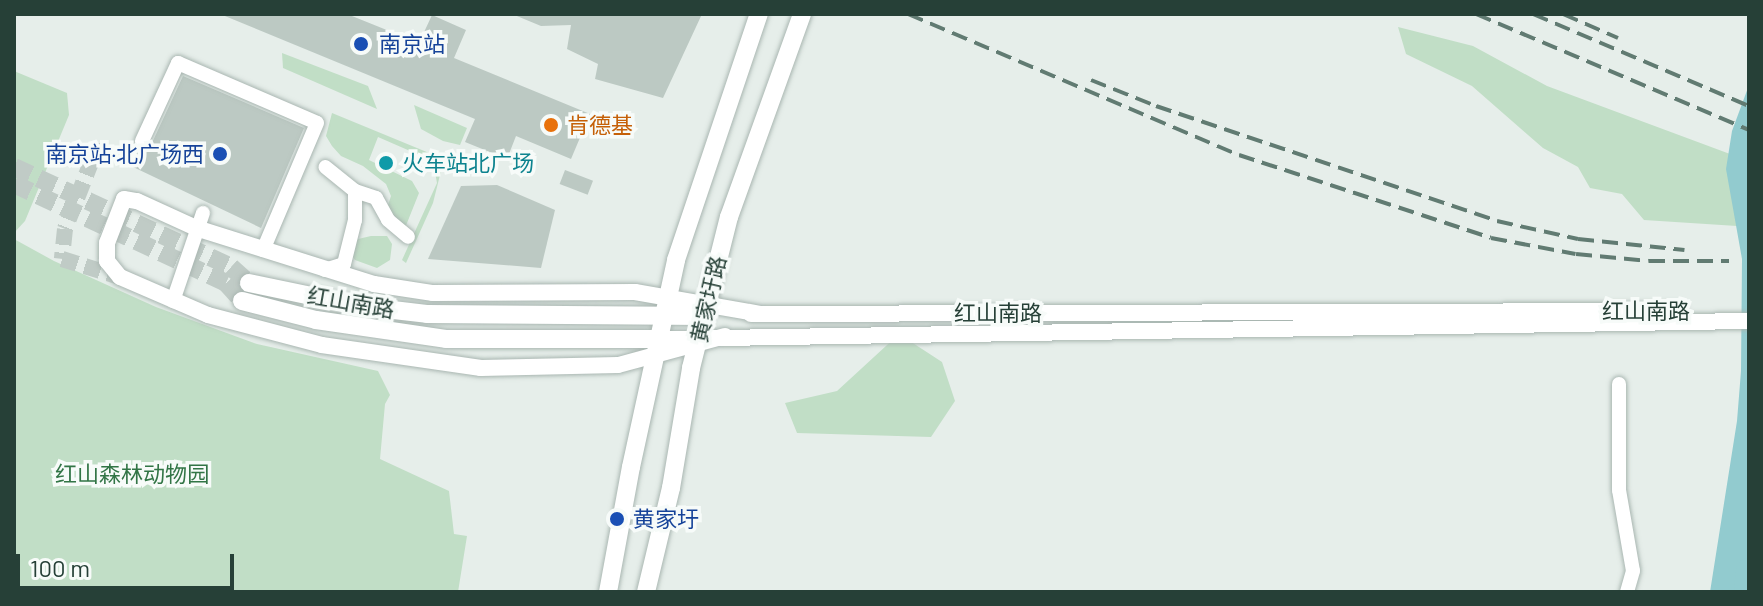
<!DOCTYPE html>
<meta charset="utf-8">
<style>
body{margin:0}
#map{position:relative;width:1763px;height:606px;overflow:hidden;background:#e6eeea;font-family:Barlow,"Noto Sans SC",sans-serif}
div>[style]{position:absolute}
.green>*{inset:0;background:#c1dec6}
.water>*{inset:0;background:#92cbcf}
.river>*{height:26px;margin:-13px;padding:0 13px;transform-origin:13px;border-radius:13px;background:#92cbcf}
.building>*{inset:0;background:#bcc9c3;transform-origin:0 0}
.tertiary-tunnel>*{height:16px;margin-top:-8px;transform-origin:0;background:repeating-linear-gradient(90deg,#c0cbc6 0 16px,transparent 0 24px)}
.secondary-tunnel>*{height:18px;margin-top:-9px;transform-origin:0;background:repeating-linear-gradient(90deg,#c0cbc6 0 18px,transparent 0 27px)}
.roads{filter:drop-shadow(0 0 2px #a9b6b1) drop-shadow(0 0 2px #a9b6b1)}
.minor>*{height:14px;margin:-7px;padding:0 7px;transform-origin:7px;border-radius:7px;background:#fff}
.tertiary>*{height:16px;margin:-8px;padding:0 8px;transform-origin:8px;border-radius:8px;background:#fff}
.secondary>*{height:18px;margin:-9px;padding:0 9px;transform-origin:9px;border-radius:9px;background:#fff}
.rail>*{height:4px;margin-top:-2px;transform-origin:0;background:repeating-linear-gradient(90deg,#617b72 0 16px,transparent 0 24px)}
.dots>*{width:22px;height:22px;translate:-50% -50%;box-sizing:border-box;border:4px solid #f7fbf9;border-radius:50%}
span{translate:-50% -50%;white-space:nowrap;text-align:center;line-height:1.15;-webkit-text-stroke:7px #f7fbf9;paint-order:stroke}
.transit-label{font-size:22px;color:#164399}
.left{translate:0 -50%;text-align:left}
.right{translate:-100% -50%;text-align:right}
.food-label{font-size:22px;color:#c56008}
.culture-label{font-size:22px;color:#0d838f}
.street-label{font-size:22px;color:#264037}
.park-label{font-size:22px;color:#327546}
.frame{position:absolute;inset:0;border:16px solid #264037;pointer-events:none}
.scale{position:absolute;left:16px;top:554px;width:218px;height:36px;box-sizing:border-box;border:4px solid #264037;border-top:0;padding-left:10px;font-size:24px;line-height:28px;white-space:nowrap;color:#264037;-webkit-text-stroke:6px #f7fbf9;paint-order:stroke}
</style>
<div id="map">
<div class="green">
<i style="clip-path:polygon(1398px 27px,1473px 46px,1547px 86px,1730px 154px,1737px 226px,1644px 220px,1622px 194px,1590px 188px,1578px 167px,1543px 148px,1472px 86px,1406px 54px)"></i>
<i style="clip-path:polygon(282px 53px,368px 86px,377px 109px,283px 68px)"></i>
<i style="clip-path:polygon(14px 71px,67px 93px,69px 115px,25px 221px,14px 233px)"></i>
<i style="clip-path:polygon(414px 105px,467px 128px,460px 145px,443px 141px,421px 129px)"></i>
<i style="clip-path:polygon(332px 113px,434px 155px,443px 163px,433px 203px,406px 263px,402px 260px,437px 183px,433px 161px,378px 137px,369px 160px,412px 181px,419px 193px,405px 228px,387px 208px,391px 196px,386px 184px,363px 166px,341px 156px,332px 146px,326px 136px)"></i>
<i style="clip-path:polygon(371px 236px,387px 236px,392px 244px,390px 260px,377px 268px,355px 260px,350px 253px,358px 239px)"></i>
<i style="clip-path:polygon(14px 239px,54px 261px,156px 307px,257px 344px,378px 371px,390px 395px,385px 404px,380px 459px,449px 491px,454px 534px,467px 536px,458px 592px,14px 592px)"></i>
<i style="clip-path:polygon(899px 334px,942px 362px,955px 401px,931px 437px,797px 433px,785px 403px,837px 391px)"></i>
</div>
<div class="water">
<i style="clip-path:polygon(1749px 85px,1749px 578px,1746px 592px,1710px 592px,1737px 421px,1741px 371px,1742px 259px,1726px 169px,1732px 131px)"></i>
</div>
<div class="river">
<i style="left:1747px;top:592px;width:21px;rotate:-85deg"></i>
</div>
<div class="building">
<i style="clip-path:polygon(220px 14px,347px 14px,419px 43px,432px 15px,466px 30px,454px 58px,590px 114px,571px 159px,516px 136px,507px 159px,465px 142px,475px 119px)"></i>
<i style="clip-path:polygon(512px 14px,702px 14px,663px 98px,595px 79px,598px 64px,567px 49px,571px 25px,541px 26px)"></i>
<i style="clip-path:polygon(183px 76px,304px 128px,261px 228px,131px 166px,138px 150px,151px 145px)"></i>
<i style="left:565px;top:170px;width:30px;height:15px;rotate:21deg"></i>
<i style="clip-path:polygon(497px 185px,555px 210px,541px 268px,428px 259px,461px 186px)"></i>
</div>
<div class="tertiary-tunnel">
<i style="left:102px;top:145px;width:18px;rotate:124deg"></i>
<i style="left:92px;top:160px;width:74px;rotate:111.4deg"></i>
<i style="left:65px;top:229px;width:30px;rotate:96deg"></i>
<i style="left:62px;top:259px;width:61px;rotate:17.2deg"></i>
</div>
<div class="secondary-tunnel">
<i style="left:14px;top:167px;width:239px;rotate:24.7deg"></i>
<i style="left:231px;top:267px;width:24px;rotate:42deg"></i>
<i style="left:14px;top:184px;width:234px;rotate:25deg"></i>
<i style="left:226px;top:283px;width:24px;rotate:48deg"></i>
</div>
<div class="roads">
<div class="minor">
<i style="left:142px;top:141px;width:86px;rotate:-65.2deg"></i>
<i style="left:178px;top:63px;width:151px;rotate:23.3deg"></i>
<i style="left:317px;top:123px;width:138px;rotate:113deg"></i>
<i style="left:355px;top:191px;width:22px;rotate:18deg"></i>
<i style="left:376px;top:198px;width:25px;rotate:61deg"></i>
<i style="left:388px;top:220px;width:26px;rotate:40deg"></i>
<i style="left:325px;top:270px;width:20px;rotate:-18deg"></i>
<i style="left:344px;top:264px;width:45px;rotate:-76deg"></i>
<i style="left:355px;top:220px;width:29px;rotate:-90deg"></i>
<i style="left:355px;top:191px;width:38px;rotate:-141deg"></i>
<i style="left:173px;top:301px;width:93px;rotate:-71.2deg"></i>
<i style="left:1619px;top:384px;width:106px;rotate:90deg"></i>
<i style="left:1619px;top:490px;width:82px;rotate:80.2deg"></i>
<i style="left:1633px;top:571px;width:22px;rotate:106deg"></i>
</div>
<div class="tertiary">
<i style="left:751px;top:314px;width:928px;rotate:-0.19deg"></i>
<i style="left:725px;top:336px;width:111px;rotate:164.8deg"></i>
<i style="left:618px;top:365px;width:137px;rotate:178.7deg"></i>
<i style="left:481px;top:368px;width:161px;rotate:-171.8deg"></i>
<i style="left:322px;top:345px;width:118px;rotate:-165.3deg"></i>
<i style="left:208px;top:315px;width:96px;rotate:-156.6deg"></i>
<i style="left:120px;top:277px;width:21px;rotate:-129deg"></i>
<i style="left:107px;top:261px;width:18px;rotate:-90deg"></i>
<i style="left:107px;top:243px;width:47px;rotate:-68.9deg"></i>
<i style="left:124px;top:199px;width:13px;rotate:9deg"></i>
<i style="left:137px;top:201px;width:65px;rotate:24.6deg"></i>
<i style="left:196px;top:228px;width:187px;rotate:17.5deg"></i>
<i style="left:374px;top:284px;width:60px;rotate:8.7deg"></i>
<i style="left:433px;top:293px;width:202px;rotate:-0.3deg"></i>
<i style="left:635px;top:292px;width:128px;rotate:9.9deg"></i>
<i style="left:660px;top:339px;width:1089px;rotate:-0.95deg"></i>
</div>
<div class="secondary">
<i style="left:249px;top:283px;width:112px;rotate:11.8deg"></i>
<i style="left:359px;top:306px;width:68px;rotate:6.7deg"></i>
<i style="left:427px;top:314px;width:278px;rotate:0.4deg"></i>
<i style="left:242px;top:301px;width:76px;rotate:14.4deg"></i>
<i style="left:316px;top:320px;width:131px;rotate:8.3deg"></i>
<i style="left:446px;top:339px;width:214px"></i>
<i style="left:608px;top:592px;width:127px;rotate:-79.6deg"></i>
<i style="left:631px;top:467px;width:212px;rotate:-77.7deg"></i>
<i style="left:676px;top:260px;width:260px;rotate:-71.4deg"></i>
<i style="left:646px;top:592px;width:107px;rotate:-76.5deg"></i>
<i style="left:671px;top:488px;width:122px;rotate:-80.5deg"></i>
<i style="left:691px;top:368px;width:156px;rotate:-75.9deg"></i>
<i style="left:729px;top:217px;width:216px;rotate:-70.2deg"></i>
</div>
</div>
<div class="rail">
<i style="left:908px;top:14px;width:360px;rotate:23.1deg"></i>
<i style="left:1239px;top:155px;width:265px;rotate:18.2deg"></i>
<i style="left:1491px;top:238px;width:86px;rotate:10.7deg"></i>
<i style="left:1576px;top:254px;width:73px;rotate:5.5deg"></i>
<i style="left:1649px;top:261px;width:80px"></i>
<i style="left:1476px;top:14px;width:297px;rotate:23deg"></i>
<i style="left:1533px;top:14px;width:235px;rotate:23.1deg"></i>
<i style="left:1563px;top:14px;width:60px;rotate:23.6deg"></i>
<i style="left:1091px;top:80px;width:70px;rotate:21.8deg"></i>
<i style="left:1156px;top:106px;width:360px;rotate:18.6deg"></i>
<i style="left:1497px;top:221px;width:83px;rotate:12.5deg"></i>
<i style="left:1578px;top:239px;width:107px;rotate:5.9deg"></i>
</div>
<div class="dots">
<i style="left:361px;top:44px;background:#1a4fb4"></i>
<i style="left:551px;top:125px;background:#e8710a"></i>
<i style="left:220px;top:154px;background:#1a4fb4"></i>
<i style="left:386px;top:163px;background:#0f9aa8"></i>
<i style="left:617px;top:519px;background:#1a4fb4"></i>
</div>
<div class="transit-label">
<span class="left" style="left:379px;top:44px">南京站</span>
<span class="right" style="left:204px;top:154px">南京站·北广场西</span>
<span class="left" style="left:633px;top:519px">黄家圩</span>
</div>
<div class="food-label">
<span class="left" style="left:567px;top:125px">肯德基</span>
</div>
<div class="culture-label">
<span class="left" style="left:402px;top:163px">火车站北广场</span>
</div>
<div class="street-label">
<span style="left:708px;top:299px;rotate:-77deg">黄家圩路</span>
<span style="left:351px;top:302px;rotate:10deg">红山南路</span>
<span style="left:1646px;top:311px">红山南路</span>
<span style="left:998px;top:313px">红山南路</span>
</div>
<div class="park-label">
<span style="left:132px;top:474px">红山森林动物园</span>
</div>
<div class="frame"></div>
<div class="scale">100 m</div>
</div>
